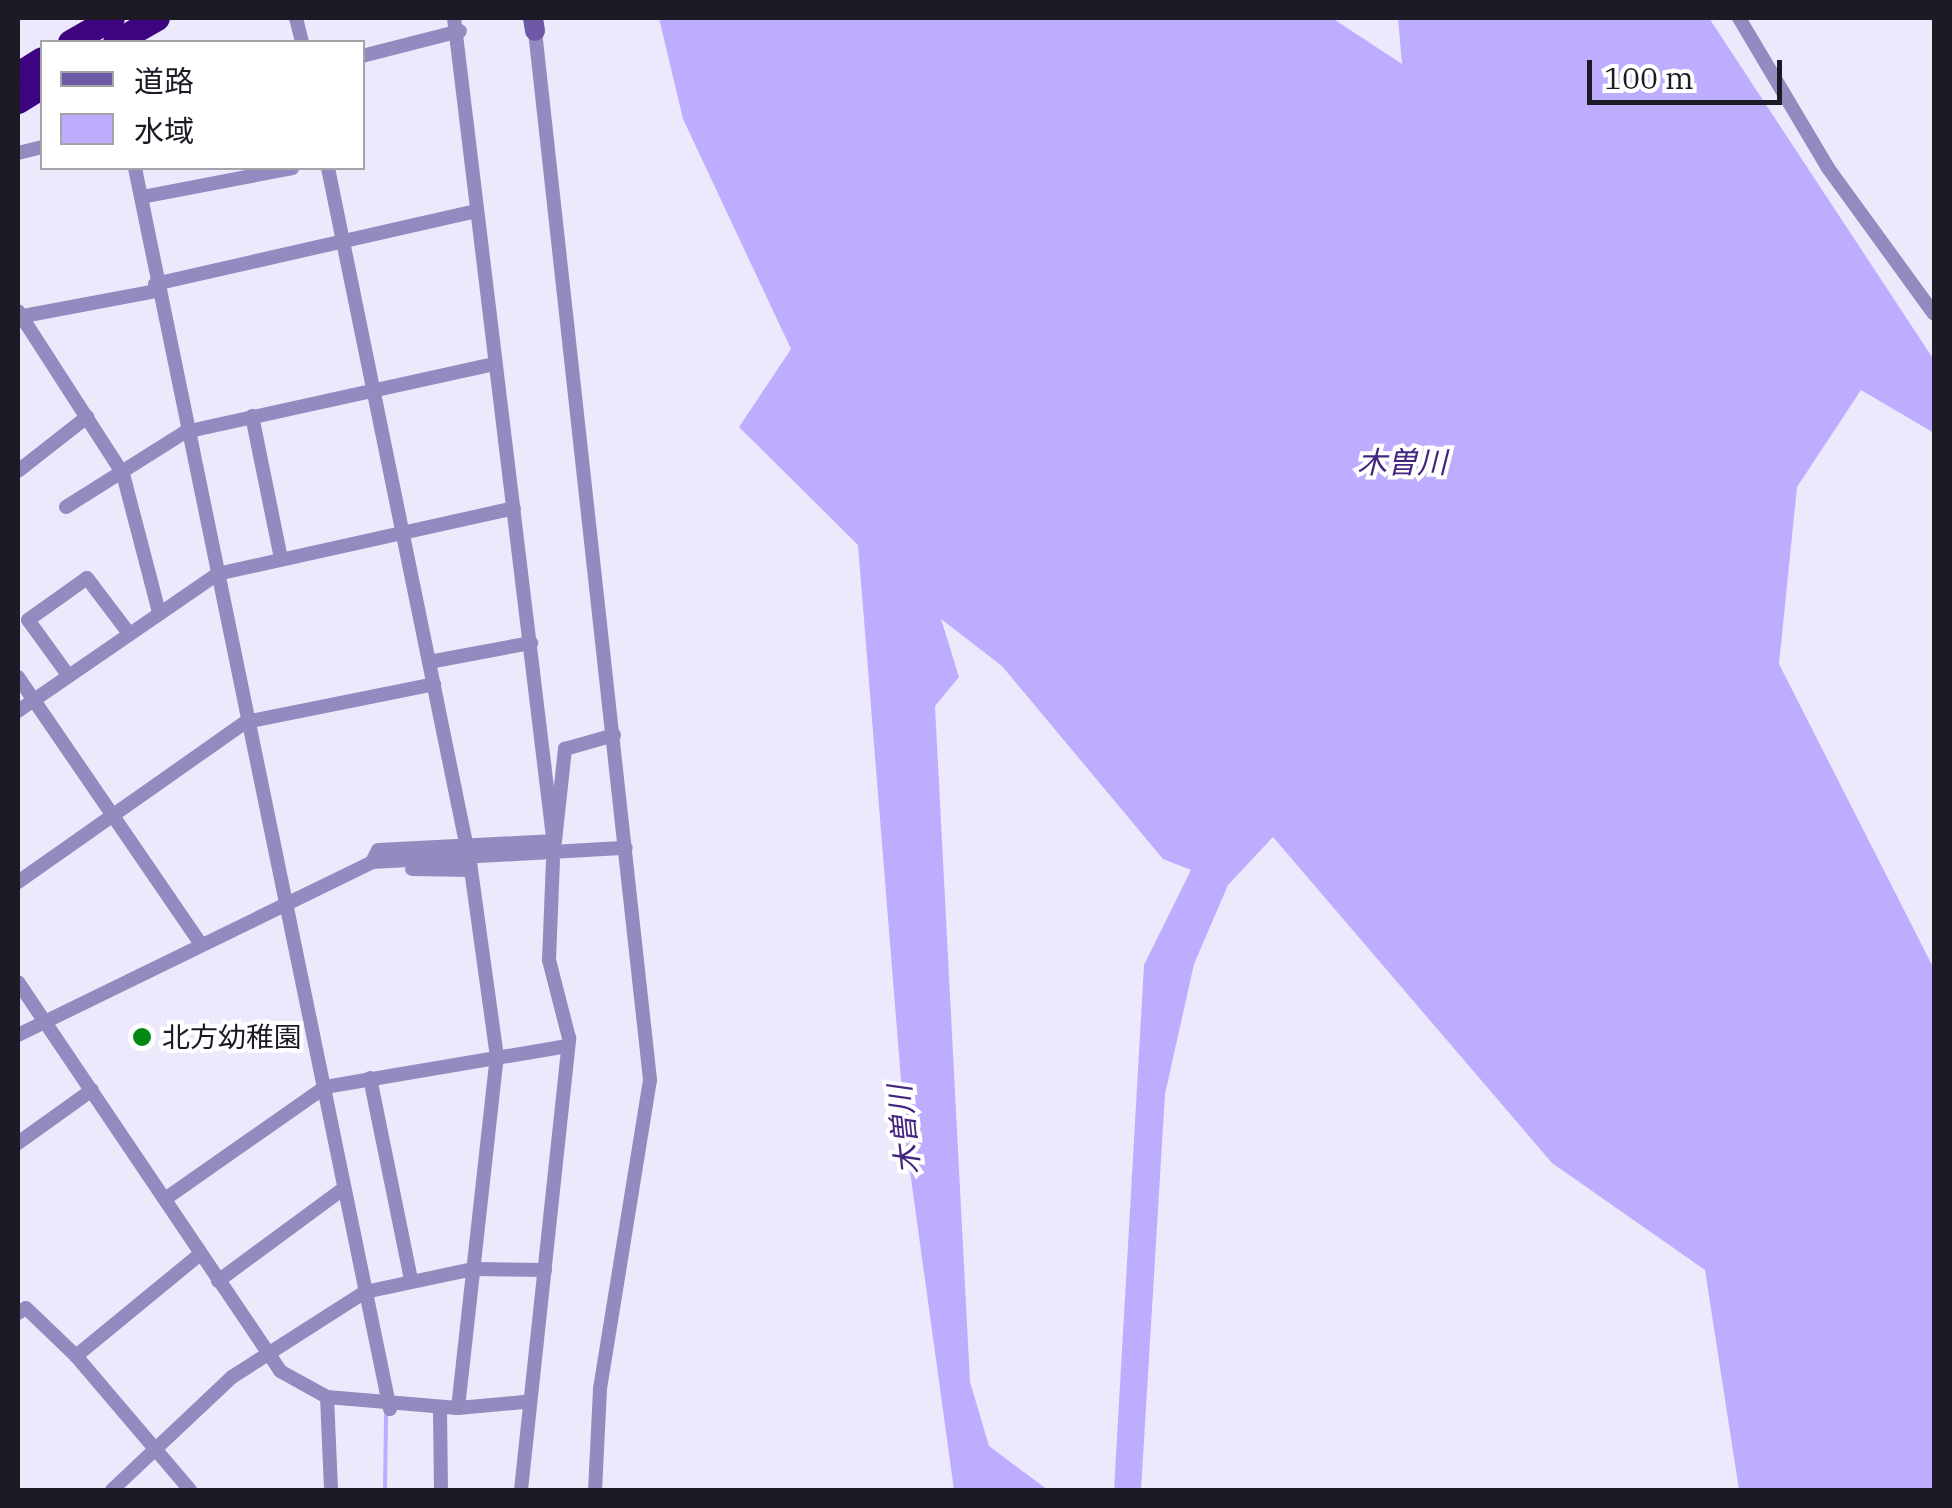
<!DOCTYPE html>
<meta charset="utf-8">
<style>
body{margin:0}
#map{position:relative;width:1952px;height:1508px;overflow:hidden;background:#ece9fc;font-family:"IBM Plex Serif","Noto Sans JP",serif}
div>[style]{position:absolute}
.water>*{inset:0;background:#beadfe}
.stream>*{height:4px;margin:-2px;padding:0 2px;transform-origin:2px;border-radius:2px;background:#beadfe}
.street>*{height:14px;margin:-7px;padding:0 7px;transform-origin:7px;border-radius:7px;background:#958abf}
.secondary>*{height:20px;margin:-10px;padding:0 10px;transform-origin:10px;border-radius:10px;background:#6d59a6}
.highway>*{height:25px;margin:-12.5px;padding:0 12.5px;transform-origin:12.5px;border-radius:12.5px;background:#3d0380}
.highway-bridge>*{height:25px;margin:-12.5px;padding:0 12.5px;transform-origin:12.5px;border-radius:12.5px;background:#3d0380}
.dots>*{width:28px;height:28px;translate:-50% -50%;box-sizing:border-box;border:5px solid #fff;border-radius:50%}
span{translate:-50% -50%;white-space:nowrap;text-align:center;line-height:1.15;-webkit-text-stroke:8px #fff;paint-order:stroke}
.poi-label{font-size:28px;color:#1c1a25}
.left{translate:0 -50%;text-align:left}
.water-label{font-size:30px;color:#44257f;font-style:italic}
.frame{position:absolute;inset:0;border:20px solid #1c1a25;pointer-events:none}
.legend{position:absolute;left:40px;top:40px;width:325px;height:130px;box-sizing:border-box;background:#fff;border:2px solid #a4a3a8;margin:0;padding:12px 18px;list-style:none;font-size:30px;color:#1c1a25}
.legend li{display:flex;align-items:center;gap:20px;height:50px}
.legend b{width:50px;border:2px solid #a4a3a8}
.scale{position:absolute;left:1587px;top:60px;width:195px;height:45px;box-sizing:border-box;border:5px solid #1c1a25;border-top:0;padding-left:12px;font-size:30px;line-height:35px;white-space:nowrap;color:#1c1a25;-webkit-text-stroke:8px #fff;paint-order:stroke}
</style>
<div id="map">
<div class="water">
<i style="clip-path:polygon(659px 18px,1332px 18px,1402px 64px,1398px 18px,1709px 18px,1934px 360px,1934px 433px,1861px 390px,1797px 487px,1779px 664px,1934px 969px,1934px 1490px,1739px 1490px,1705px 1270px,1552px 1163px,1273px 837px,1228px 885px,1194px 964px,1165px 1094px,1141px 1490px,1114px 1490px,1144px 965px,1191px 870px,1163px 859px,1002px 666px,941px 619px,959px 677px,935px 706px,970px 1382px,989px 1446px,1048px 1490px,954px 1490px,906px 1142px,858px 545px,739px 427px,791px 349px,683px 119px)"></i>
</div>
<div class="stream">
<i style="left:385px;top:1490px;width:75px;rotate:-89.2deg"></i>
</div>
<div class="street">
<i style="left:296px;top:18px;width:25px;rotate:76deg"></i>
<i style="left:454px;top:18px;width:834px;rotate:83.11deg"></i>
<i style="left:1739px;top:18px;width:174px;rotate:59.3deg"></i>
<i style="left:1828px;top:168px;width:180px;rotate:54deg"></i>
<i style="left:535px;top:31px;width:1055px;rotate:83.74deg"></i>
<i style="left:650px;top:1080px;width:313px;rotate:99.2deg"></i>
<i style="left:600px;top:1389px;width:101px;rotate:92.8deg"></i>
<i style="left:362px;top:56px;width:101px;rotate:-14.3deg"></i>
<i style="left:18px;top:153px;width:25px;rotate:-14deg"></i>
<i style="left:135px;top:168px;width:1267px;rotate:78.39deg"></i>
<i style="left:328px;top:168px;width:694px;rotate:78.45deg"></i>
<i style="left:142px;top:197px;width:153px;rotate:-10.9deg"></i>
<i style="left:155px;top:284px;width:330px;rotate:-12.8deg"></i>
<i style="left:18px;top:311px;width:194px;rotate:57.2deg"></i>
<i style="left:123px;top:474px;width:143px;rotate:75.4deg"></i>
<i style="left:18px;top:317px;width:140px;rotate:-10.7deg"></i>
<i style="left:252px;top:416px;width:146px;rotate:78.5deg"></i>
<i style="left:18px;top:471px;width:88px;rotate:-38deg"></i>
<i style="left:66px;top:507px;width:141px;rotate:-32.2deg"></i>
<i style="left:185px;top:432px;width:316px;rotate:-12.4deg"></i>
<i style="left:429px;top:662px;width:104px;rotate:-10.6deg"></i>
<i style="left:68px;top:675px;width:68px;rotate:-126deg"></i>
<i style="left:28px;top:620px;width:72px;rotate:-35.4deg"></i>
<i style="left:87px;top:578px;width:68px;rotate:52.8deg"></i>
<i style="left:18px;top:677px;width:324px;rotate:55.6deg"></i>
<i style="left:18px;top:711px;width:242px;rotate:-34.5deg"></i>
<i style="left:217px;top:574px;width:304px;rotate:-12.5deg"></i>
<i style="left:372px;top:862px;width:254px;rotate:-3.2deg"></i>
<i style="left:412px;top:869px;width:59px;rotate:1deg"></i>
<i style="left:18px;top:882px;width:279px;rotate:-35.1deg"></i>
<i style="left:246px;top:722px;width:192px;rotate:-11.4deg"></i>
<i style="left:18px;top:982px;width:469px;rotate:56deg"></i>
<i style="left:280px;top:1371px;width:54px;rotate:29deg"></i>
<i style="left:327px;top:1397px;width:131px;rotate:4.8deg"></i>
<i style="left:458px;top:1408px;width:353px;rotate:-83.7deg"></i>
<i style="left:497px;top:1057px;width:196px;rotate:-97.9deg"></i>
<i style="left:18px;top:1035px;width:394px;rotate:-26deg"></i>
<i style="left:372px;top:862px;width:13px;rotate:-63deg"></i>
<i style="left:378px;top:850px;width:177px;rotate:-2.9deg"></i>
<i style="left:555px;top:841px;width:93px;rotate:-83.8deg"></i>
<i style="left:565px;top:749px;width:51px;rotate:-15.9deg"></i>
<i style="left:370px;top:1078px;width:206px;rotate:78.5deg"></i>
<i style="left:18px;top:1143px;width:91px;rotate:-35.6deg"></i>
<i style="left:165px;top:1199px;width:195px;rotate:-35deg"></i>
<i style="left:325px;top:1087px;width:246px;rotate:-9.6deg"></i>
<i style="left:218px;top:1281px;width:155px;rotate:-36.4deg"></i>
<i style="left:18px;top:1313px;width:9px;rotate:-32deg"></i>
<i style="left:26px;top:1308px;width:69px;rotate:43.8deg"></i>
<i style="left:76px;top:1356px;width:176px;rotate:49.6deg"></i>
<i style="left:76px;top:1356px;width:159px;rotate:-39.4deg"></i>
<i style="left:327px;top:1397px;width:93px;rotate:87.5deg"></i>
<i style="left:458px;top:1408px;width:66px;rotate:-5.2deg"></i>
<i style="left:440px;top:1409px;width:81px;rotate:89.3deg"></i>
<i style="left:112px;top:1490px;width:165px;rotate:-43.3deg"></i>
<i style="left:232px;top:1377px;width:158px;rotate:-32.6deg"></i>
<i style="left:365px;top:1292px;width:110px;rotate:-12deg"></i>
<i style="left:473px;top:1269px;width:72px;rotate:0.8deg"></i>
<i style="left:521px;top:1490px;width:455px;rotate:-83.9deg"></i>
<i style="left:569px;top:1038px;width:81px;rotate:-104.4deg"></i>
<i style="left:549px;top:960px;width:99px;rotate:-87.7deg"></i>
</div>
<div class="secondary">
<i style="left:533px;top:18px;width:13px;rotate:81deg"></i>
</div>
<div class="highway">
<i style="left:115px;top:42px;width:48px;rotate:-29.7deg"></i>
<i style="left:18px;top:74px;width:28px;rotate:-32deg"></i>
<i style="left:18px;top:101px;width:28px;rotate:-32deg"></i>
</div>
<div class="highway-bridge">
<i style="left:70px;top:42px;width:48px;rotate:-29.7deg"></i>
</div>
<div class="dots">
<i style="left:142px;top:1037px;background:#008913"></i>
</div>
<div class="poi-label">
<span class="left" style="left:162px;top:1037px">北方幼稚園</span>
</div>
<div class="water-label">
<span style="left:1402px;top:462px">木曽川</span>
<span style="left:904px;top:1130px;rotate:-96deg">木曽川</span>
</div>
<div class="frame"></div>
<ul class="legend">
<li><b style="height:12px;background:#6d59a6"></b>道路</li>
<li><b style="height:28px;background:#beadfe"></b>水域</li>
</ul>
<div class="scale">100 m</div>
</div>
